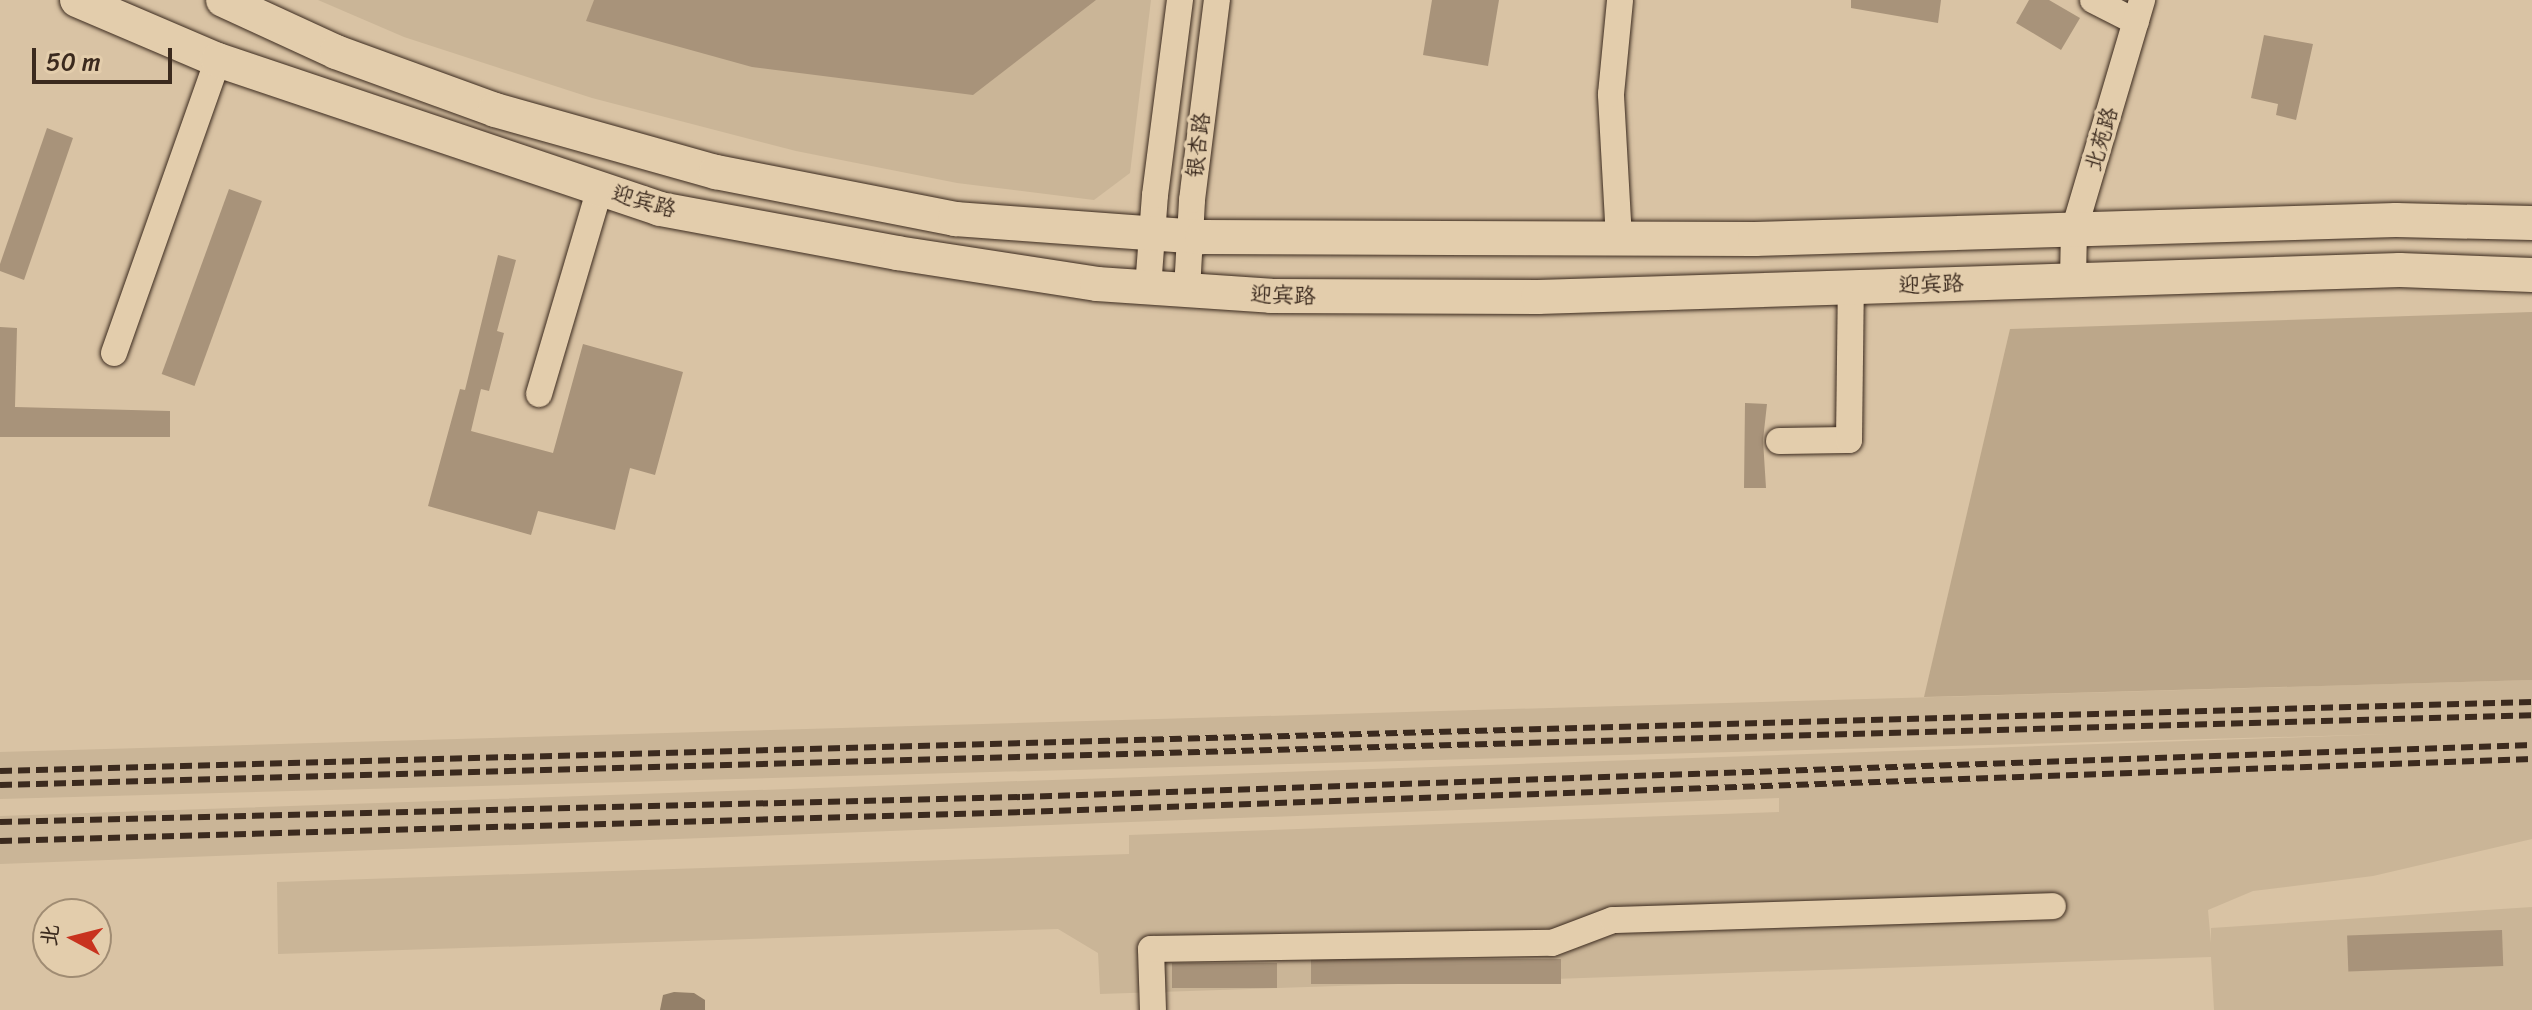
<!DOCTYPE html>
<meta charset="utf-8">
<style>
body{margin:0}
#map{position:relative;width:2532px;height:1010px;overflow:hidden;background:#d9c3a4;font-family:Sriracha,"LXGW WenKai TC",sans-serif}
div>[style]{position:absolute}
.built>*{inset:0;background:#cab597}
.green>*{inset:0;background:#bca78a}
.water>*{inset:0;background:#948069}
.building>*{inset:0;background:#a8937a;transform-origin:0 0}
.roads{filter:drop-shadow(0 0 2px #3b2a1e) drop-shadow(0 0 2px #3b2a1e)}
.minor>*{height:26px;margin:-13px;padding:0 13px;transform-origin:13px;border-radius:13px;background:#e3cdac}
.major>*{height:34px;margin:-17px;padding:0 17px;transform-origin:17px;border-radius:17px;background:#e3cdac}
.rail>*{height:6px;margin-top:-3px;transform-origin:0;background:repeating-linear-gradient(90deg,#3b2a1e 0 12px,transparent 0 18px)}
span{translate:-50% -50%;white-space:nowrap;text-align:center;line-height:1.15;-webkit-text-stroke:7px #e3cdac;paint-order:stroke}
.street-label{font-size:22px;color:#3b2a1e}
.north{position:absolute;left:32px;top:898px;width:80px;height:80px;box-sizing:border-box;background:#e3cdac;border:2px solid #a08c73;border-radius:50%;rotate:277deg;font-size:22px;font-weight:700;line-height:32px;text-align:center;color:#3b2a1e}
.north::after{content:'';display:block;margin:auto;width:28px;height:36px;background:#c8321e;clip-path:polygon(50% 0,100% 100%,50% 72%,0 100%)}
.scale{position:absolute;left:32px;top:48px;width:140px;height:36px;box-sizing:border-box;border:4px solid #3b2a1e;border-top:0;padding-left:10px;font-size:24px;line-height:28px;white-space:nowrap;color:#3b2a1e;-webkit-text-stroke:6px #e3cdac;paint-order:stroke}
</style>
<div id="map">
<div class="built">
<i style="clip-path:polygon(318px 0,1151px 0,1130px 173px,1094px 200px,957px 183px,796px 151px,592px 98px,404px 37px)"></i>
<i style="clip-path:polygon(2532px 680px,2532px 839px,2373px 876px,2253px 891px,2208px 910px,2211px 943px,2211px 928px,2532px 907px,2532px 1010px,2214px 1010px,2211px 957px,1100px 994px,1098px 953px,1058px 929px,278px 954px,277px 882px,1129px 854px,1129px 835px,1779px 812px,1779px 798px,0 864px,0 816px,2393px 734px,0 799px,0 752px)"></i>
</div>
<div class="green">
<i style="clip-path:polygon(2532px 312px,2532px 680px,1924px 697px,2010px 329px)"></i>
</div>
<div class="water">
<i style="clip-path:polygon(674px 992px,694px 993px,705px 1000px,705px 1010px,660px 1010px,663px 995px)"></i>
</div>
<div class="building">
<i style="clip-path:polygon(594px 0,1096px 0,973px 95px,752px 67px,586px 21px)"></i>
<i style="clip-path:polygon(1432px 0,1499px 0,1488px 66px,1423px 55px)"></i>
<i style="clip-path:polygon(1851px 0,1941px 0,1938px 23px,1851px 8px)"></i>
<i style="clip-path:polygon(2029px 0,2049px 0,2080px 18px,2061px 50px,2016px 23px)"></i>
<i style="clip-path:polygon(2264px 35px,2313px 44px,2296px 120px,2276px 115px,2278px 104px,2251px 98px)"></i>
<i style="clip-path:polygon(47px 128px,73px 138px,24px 280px,0 271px,0 264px)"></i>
<i style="left:229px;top:189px;width:35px;height:197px;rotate:20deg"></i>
<i style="clip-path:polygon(498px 255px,516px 260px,497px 331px,504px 333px,489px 391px,481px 389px,471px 431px,553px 453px,583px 344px,683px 372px,655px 475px,630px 468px,615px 530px,538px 511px,531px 535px,428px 506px,460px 389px,465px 390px)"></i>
<i style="clip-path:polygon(0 327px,17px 328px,15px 407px,170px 411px,170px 437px,0 437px)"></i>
<i style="clip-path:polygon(1745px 403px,1767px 404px,1763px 440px,1766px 488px,1744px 488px)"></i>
<i style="left:2502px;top:930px;width:36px;height:155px;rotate:88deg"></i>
<i style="left:1561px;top:959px;width:25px;height:250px;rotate:90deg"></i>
<i style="left:1277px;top:963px;width:25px;height:105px;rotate:90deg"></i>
</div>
<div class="roads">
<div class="minor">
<i style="left:2093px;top:0;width:48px;rotate:27.1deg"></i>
<i style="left:1619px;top:239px;width:145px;rotate:-93.2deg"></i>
<i style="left:1611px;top:94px;width:94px;rotate:-84.5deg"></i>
<i style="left:2073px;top:280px;width:50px;rotate:-88.9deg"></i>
<i style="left:2074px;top:230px;width:240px;rotate:-73.5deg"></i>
<i style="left:1148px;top:288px;width:93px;rotate:-85.7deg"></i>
<i style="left:1155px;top:195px;width:197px;rotate:-82.7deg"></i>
<i style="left:1187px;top:290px;width:90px;rotate:-86.8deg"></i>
<i style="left:1192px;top:200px;width:202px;rotate:-82.9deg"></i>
<i style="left:114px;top:353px;width:311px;rotate:-70.5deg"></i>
<i style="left:539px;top:394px;width:215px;rotate:-73.5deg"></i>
<i style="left:1779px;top:441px;width:70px;rotate:-0.8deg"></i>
<i style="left:1849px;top:440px;width:153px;rotate:-89.3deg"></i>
<i style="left:1153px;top:1010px;width:61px;rotate:-91.9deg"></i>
<i style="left:1151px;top:949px;width:401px;rotate:-0.9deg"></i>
<i style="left:1552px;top:943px;width:65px;rotate:-20.7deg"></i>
<i style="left:1613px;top:920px;width:440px;rotate:-1.8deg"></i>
</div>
<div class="major">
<i style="left:77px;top:0;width:153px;rotate:23.1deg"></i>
<i style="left:218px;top:60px;width:466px;rotate:18.6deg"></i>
<i style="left:660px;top:209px;width:241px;rotate:10.5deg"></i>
<i style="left:897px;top:253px;width:202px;rotate:8.8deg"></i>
<i style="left:1097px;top:284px;width:174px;rotate:3.9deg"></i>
<i style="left:1271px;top:296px;width:267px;rotate:0.2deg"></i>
<i style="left:1538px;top:297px;width:862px;rotate:-1.79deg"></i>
<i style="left:2400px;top:270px;width:132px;rotate:2.2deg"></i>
<i style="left:223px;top:0;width:124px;rotate:24.7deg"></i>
<i style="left:336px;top:52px;width:169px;rotate:20deg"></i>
<i style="left:495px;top:110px;width:230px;rotate:15.7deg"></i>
<i style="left:716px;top:172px;width:244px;rotate:11.1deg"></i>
<i style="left:955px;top:219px;width:248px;rotate:4.2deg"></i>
<i style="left:1202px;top:237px;width:553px;rotate:0.21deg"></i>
<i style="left:1755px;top:239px;width:641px;rotate:-1.7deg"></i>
<i style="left:2396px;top:220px;width:136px;rotate:1.3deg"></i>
</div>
</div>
<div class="rail">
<i style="left:0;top:771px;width:2533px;rotate:-1.56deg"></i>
<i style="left:0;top:785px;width:2533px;rotate:-1.58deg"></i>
<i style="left:0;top:822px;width:1022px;rotate:-1.4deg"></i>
<i style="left:1022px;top:797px;width:1511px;rotate:-1.97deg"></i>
<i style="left:0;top:841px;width:1023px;rotate:-1.62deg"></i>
<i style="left:1023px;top:812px;width:1510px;rotate:-2.01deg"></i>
</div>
<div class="street-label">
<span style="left:2101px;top:139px;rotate:-73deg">北苑路</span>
<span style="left:1198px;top:145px;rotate:-83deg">银杏路</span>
<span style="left:644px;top:201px;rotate:16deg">迎宾路</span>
<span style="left:1931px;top:284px;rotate:-2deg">迎宾路</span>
<span style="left:1283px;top:295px;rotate:2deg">迎宾路</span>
</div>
<div class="north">北</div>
<div class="scale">50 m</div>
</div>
